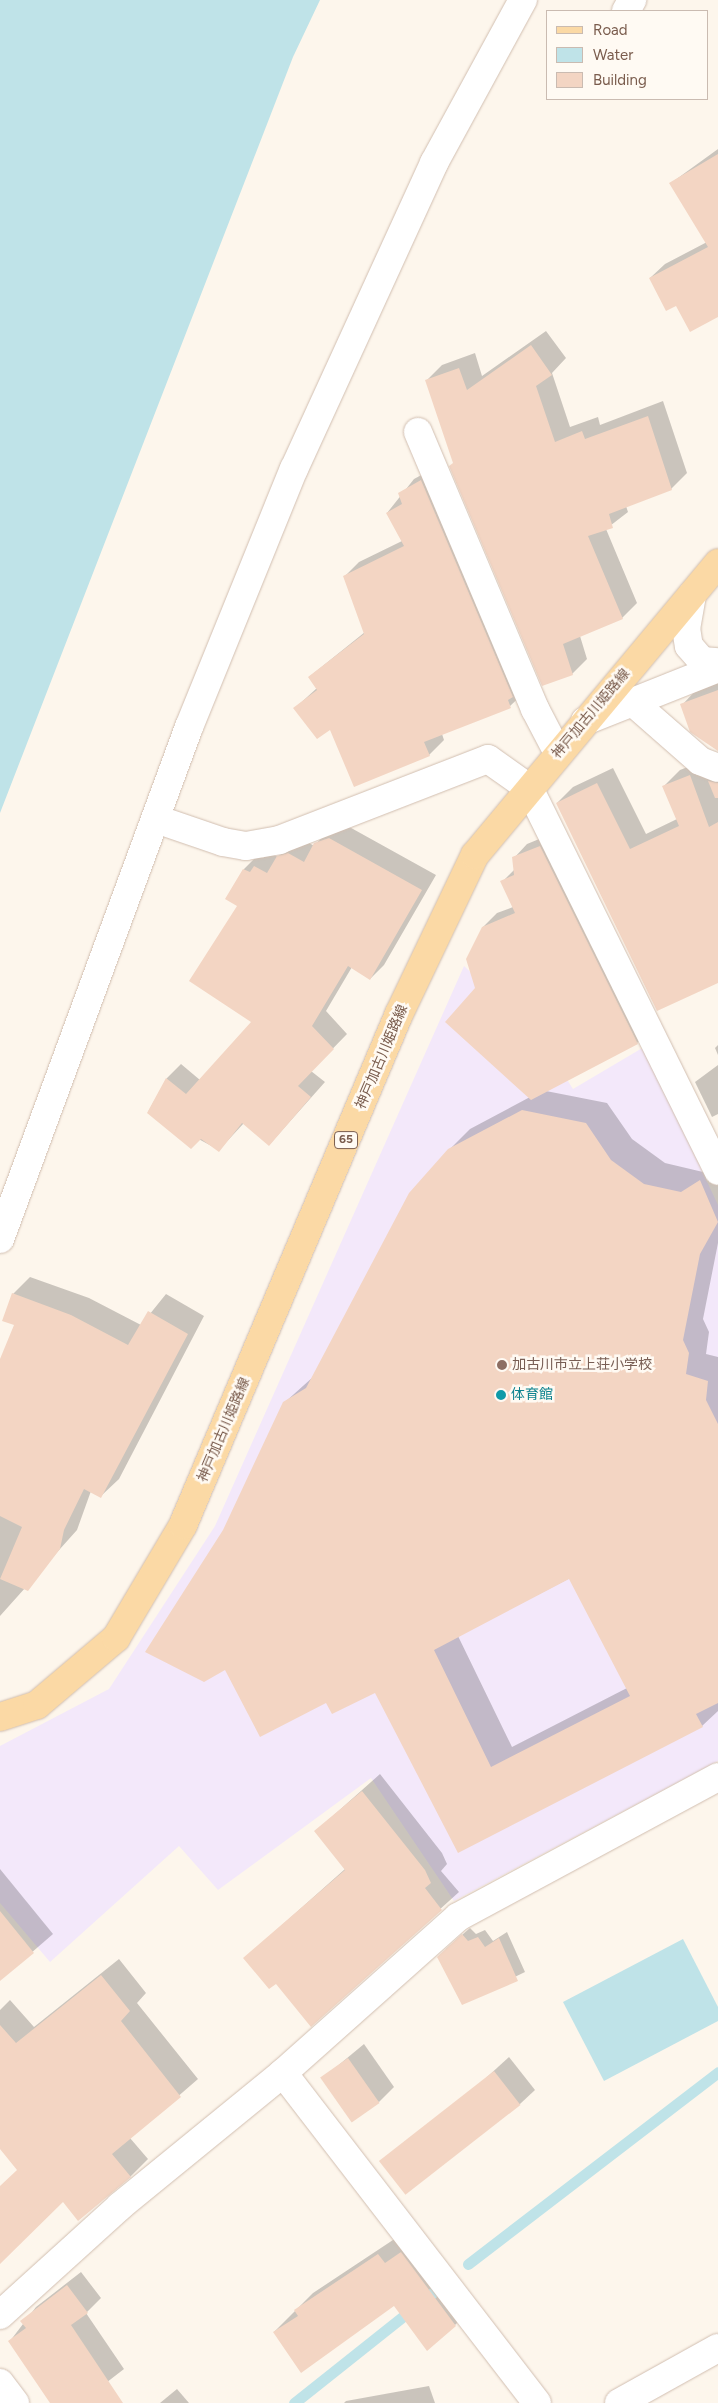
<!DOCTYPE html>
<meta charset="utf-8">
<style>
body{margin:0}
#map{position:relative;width:718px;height:2403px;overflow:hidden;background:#fdf6ec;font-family:Figtree,"Noto Sans JP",sans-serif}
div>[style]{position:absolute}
.education>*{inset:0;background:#f3e8fa}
.water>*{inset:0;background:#bfe3e8}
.shadow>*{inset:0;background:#0003}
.stream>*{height:11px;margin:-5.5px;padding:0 5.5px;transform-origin:5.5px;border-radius:5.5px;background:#bfe3e8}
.building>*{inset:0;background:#f3d5c3;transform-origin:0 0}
.roads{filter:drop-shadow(0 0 1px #d1beb0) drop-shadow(0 0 1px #d1beb0)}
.street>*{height:28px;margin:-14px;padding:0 14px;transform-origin:14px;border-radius:14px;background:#fff}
.primary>*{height:28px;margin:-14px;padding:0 14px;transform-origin:14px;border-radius:14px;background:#fbd9a5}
.dots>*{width:14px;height:14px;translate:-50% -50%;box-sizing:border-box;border:2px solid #fffaf3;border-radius:50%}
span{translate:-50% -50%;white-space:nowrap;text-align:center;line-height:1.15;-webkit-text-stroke:5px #fffaf3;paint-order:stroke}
.shield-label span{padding:1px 4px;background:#fffaf3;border:1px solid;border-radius:4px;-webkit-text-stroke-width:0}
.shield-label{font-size:12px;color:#7a5c4d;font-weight:700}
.street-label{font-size:14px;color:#7a5c4d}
.education-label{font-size:14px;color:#785e54}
.left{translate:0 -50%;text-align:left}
.culture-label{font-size:14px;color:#0d838f}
.legend{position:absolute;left:546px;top:10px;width:162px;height:90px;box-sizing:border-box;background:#fffaf3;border:1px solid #cabbb1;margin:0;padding:6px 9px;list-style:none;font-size:15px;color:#7a5c4d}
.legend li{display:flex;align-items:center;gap:10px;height:25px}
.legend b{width:25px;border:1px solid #cabbb1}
</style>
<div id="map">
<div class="education">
<i style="clip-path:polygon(464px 966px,540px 1037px,573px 1089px,644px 1047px,718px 1205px,718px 1761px,454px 1901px,371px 1778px,218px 1890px,179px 1846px,50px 1962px,0 1903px,0 1746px,109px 1689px,215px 1526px)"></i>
</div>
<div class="water">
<i style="clip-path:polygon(0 0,320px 0,293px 57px,0 813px)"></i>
<i style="clip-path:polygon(683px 1939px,718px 2007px,718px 2021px,604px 2081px,563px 2002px)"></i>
</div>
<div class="shadow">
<i style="clip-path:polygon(718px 149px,718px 316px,676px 305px,650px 278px,665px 264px,707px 242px,671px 183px)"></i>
<i style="clip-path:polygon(546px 331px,566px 358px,552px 373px,570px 427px,598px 417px,600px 425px,663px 401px,687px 473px,671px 489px,626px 506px,628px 512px,606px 529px,637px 603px,622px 618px,580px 636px,587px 659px,572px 674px,454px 462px,427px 380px,442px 365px,475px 353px,482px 376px)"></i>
<i style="clip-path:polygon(436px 467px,525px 692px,510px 706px,442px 734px,444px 740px,429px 755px,330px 728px,295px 708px,317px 688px,309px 677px,365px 632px,344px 577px,359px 562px,402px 541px,387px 513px,414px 479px)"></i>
<i style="clip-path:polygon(718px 681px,718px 749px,682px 705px,697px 689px)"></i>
<i style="clip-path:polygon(708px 759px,718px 762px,718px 981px,557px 803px,573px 787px,613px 768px,646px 834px,677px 819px,664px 786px,680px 770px)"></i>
<i style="clip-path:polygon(344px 824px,436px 875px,384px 965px,370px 979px,352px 967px,326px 1011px,347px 1034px,311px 1071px,325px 1082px,269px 1145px,244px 1123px,219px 1150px,148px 1112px,167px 1078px,181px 1064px,200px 1080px,253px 1021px,239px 906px,244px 869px,258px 855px,263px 858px,269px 852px,278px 857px,293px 842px,303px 839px,314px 846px,330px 829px)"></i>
<i style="clip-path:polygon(evenodd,554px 833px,651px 1029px,637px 1043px,546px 1091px,607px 1103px,632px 1139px,665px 1163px,703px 1172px,718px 1163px,718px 1243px,703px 1319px,709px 1332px,706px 1354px,718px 1357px,718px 1711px,702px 1726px,459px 1851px,375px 1691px,224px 1531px,284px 1403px,313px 1377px,449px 1150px,470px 1129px,530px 1097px,476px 989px,483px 927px,497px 913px,513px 907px,502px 882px,515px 869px,514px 858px,527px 844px,554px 833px,570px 1578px,627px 1688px,512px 1747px,458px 1636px,570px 1578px)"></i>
<i style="clip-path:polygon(718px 1045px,718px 1055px,715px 1048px)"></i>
<i style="clip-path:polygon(718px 1065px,718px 1114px,712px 1117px,695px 1082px)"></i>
<i style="clip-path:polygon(30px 1277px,89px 1298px,141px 1325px,166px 1294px,204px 1316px,119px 1479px,101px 1496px,91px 1491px,77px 1530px,0 1616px,0 1363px,15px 1324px,13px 1294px)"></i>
<i style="clip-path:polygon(380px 1774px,442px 1853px,447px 1864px,441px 1871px,459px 1892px,312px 2025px,276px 1982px,245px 1958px,345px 1869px,316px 1831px)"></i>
<i style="clip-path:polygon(0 1869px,53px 1934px,0 1980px)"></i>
<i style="clip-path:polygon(470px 1928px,476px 1934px,485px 1930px,493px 1941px,507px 1932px,525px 1972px,462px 2003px,446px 1949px)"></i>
<i style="clip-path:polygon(119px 1959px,146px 1993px,137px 2003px,198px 2079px,130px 2138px,148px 2159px,131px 2176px,78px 2219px,63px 2200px,0 2244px,0 2188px,19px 2170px,0 2147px,0 2010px,10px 2000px,34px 2027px)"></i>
<i style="clip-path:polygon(364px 2044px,394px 2087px,379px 2102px,323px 2078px)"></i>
<i style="clip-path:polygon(509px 2057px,535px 2090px,520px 2104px,387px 2168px)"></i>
<i style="clip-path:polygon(396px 2238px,472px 2308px,455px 2325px,394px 2304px,274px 2332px,313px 2293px)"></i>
<i style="clip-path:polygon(81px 2272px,101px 2298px,86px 2313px,124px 2369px,80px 2403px,51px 2403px,10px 2341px,36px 2307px)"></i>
<i style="clip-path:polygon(429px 2386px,435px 2403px,344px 2403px,346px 2401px)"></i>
<i style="clip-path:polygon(177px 2389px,189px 2403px,160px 2403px)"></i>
</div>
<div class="stream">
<i style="left:468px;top:2264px;width:315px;rotate:-37.5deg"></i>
<i style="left:294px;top:2403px;width:180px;rotate:-38.5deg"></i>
</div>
<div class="building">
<i style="clip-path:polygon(718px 154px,718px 317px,690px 332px,676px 306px,666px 311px,649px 278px,708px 247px,669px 183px)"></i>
<i style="clip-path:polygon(531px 345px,552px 375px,536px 386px,555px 442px,582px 431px,585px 439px,648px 416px,672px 490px,609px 514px,613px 528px,588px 536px,623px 619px,563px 644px,573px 675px,542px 686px,449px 466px,453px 463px,425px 380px,459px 368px,467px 390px)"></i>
<i style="clip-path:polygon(421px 480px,513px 697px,508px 700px,511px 708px,424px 742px,430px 756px,354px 787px,330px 730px,317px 739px,293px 708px,317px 690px,308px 677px,364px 634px,343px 576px,404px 546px,386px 513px,402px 504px,398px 493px)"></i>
<i style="clip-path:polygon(718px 690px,718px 751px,690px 732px,680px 704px)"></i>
<i style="clip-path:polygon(690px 775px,709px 827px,718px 822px,718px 983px,657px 1011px,556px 803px,597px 783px,630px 849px,679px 826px,662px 786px)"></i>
<i style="clip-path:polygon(708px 781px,718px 783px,718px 798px,715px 798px)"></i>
<i style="clip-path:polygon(329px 838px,422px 890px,370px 980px,348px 966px,312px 1026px,334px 1049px,298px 1086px,311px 1097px,269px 1146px,242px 1123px,219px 1152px,201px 1139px,191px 1149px,147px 1113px,166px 1078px,186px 1094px,251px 1022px,189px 981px,237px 906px,225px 899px,243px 869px,250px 872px,254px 866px,267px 873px,277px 856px,288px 853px,304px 862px,314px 843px)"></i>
<i style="clip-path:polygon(540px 846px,638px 1044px,531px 1100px,445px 1022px,475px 988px,466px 959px,482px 927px,515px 913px,500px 881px,514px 875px,512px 857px)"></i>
<i style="clip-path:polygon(evenodd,522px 1110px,586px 1123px,611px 1160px,644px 1184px,681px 1192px,700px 1180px,718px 1222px,700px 1254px,683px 1340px,689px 1353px,686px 1374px,708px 1381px,706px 1400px,718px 1424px,718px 1703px,696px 1714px,703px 1727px,458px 1853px,375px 1693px,332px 1714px,326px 1703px,260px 1737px,225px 1670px,204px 1682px,145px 1652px,223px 1530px,283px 1402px,306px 1388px,409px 1193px,448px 1149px,522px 1110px,569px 1579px,630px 1696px,491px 1767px,434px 1650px,569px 1579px)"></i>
<i style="clip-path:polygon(12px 1293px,71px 1315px,128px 1345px,148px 1311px,188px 1334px,101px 1498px,84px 1489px,64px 1530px,60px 1549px,28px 1591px,0 1579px,22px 1527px,0 1516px,0 1359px,14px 1325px,2px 1321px)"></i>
<i style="clip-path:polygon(362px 1791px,425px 1870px,431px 1883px,425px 1888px,442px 1910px,311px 2027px,276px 1984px,269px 1989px,243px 1958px,345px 1870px,314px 1831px)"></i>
<i style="clip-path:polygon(0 1911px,34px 1953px,0 1981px)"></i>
<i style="clip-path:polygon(462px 1934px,468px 1941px,478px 1937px,485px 1947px,499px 1938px,518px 1981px,462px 2005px,437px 1957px)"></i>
<i style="clip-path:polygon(101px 1975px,130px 2011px,121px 2021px,181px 2097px,112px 2154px,131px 2177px,78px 2221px,63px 2202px,0 2264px,0 2186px,17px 2170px,0 2149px,0 2025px,16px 2043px)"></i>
<i style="left:348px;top:2058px;width:55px;height:34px;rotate:55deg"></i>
<i style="left:494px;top:2071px;width:43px;height:146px;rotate:52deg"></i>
<i style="clip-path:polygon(401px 2252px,456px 2326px,427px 2351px,394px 2306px,301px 2373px,273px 2332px,298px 2316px,294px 2310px,378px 2254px,385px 2263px)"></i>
<i style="clip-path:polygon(67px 2285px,88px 2313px,71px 2325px,123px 2403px,50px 2403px,8px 2341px,26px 2328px,20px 2321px)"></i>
</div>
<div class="roads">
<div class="street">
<i style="left:626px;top:11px;width:13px;rotate:-61deg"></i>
<i style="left:418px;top:432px;width:301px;rotate:67.1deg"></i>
<i style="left:535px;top:709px;width:50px;rotate:62.4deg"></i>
<i style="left:692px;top:595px;width:34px;rotate:100deg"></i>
<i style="left:686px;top:628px;width:18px;rotate:81deg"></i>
<i style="left:689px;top:646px;width:20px;rotate:49deg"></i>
<i style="left:702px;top:661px;width:16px;rotate:4deg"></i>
<i style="left:635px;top:704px;width:86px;rotate:41.2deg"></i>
<i style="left:700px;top:761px;width:19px;rotate:21deg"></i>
<i style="left:585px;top:721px;width:143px;rotate:-21.7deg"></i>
<i style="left:156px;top:819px;width:71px;rotate:18.9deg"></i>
<i style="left:223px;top:842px;width:23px;rotate:10deg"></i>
<i style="left:246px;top:846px;width:34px;rotate:-10deg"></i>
<i style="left:279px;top:840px;width:224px;rotate:-21.2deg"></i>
<i style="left:488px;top:759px;width:50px;rotate:35.3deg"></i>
<i style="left:529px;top:788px;width:427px;rotate:63.7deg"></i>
<i style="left:0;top:1239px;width:546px;rotate:-69.74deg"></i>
<i style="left:189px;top:727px;width:279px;rotate:-67.9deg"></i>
<i style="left:294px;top:469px;width:337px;rotate:-65.4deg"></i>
<i style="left:434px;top:163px;width:186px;rotate:-61.4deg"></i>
<i style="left:283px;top:2073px;width:416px;rotate:52.4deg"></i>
<i style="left:0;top:2315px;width:162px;rotate:-42.2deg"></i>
<i style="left:120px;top:2206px;width:210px;rotate:-39.2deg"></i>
<i style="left:283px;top:2073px;width:234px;rotate:-41.7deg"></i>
<i style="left:458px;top:1917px;width:295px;rotate:-28.3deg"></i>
<i style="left:0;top:2383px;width:25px;rotate:53deg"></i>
<i style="left:619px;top:2403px;width:113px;rotate:-29.1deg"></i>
</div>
<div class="primary">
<i style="left:0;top:1717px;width:39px;rotate:-18deg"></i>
<i style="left:37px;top:1705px;width:104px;rotate:-40.3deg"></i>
<i style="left:116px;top:1638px;width:131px;rotate:-59.3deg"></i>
<i style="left:183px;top:1525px;width:555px;rotate:-67.09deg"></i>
<i style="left:399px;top:1014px;width:176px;rotate:-64.5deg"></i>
<i style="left:475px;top:855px;width:380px;rotate:-50.2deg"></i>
</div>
</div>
<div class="dots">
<i style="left:502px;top:1365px;background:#8d6e63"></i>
<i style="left:501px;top:1395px;background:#0f9aa8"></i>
</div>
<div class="shield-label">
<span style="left:346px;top:1140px">65</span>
</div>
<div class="street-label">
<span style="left:591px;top:714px;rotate:-50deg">神戸加古川姫路線</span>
<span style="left:382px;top:1057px;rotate:-67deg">神戸加古川姫路線</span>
<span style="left:224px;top:1430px;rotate:-67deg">神戸加古川姫路線</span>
</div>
<div class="education-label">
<span class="left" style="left:512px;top:1365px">加古川市立上荘小学校</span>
</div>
<div class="culture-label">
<span class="left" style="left:511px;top:1395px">体育館</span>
</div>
<ul class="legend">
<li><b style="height:6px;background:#fbd9a5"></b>Road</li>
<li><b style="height:14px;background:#bfe3e8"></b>Water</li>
<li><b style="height:14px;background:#f3d5c3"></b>Building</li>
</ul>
</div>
